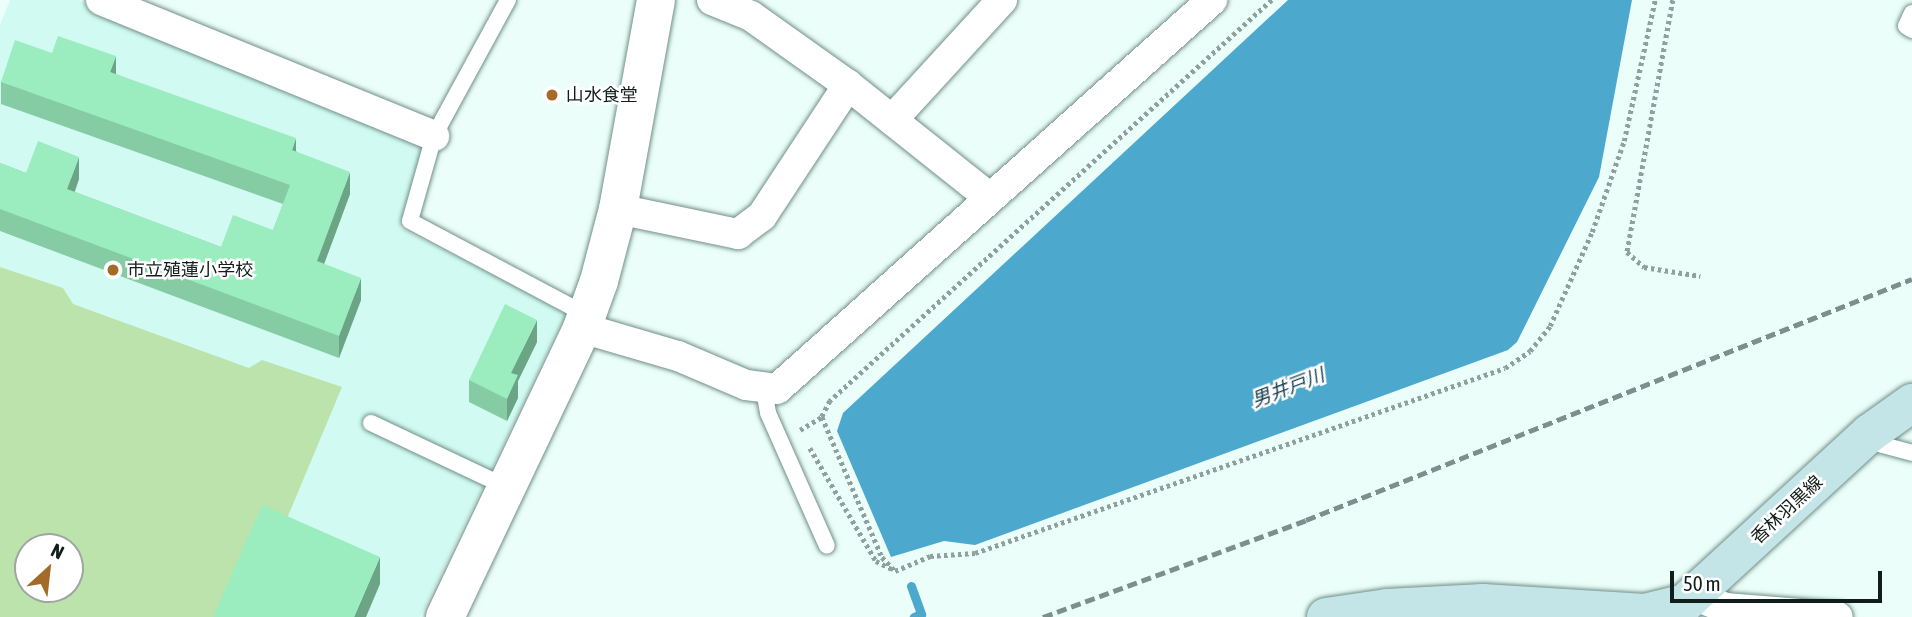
<!DOCTYPE html>
<meta charset="utf-8">
<style>
body{margin:0}
#map{position:relative;width:1912px;height:617px;overflow:hidden;background:#ebfef9;font-family:"Asap Condensed","Noto Sans JP",sans-serif}
div>[style]{position:absolute}
.built>*{inset:0;background:#d1fbf2}
.green>*{inset:0;background:#bde3ac}
.water>*{inset:0;background:#4ca9cd}
.stream>*{height:9px;margin:-4.5px;padding:0 4.5px;transform-origin:4.5px;border-radius:4.5px;background:#4ca9cd}
.path>*{height:4.5px;margin-top:-2.25px;transform-origin:0;background:repeating-linear-gradient(90deg,#90a09c 0 3.5px,transparent 0 7px)}
.roads{filter:drop-shadow(0 0 2px #718e88) drop-shadow(0 0 2px #718e88)}
.service>*{height:16px;margin:-8px;padding:0 8px;transform-origin:8px;border-radius:8px;background:#fff}
.minor>*{height:30px;margin:-15px;padding:0 15px;transform-origin:15px;border-radius:15px;background:#fff}
.tertiary>*{height:38px;margin:-19px;padding:0 19px;transform-origin:19px;border-radius:19px;background:#fff}
.secondary>*{height:38px;margin:-19px;padding:0 19px;transform-origin:19px;border-radius:19px;background:#c4e5e8}
.rail>*{height:5px;margin-top:-2.5px;transform-origin:0;background:repeating-linear-gradient(90deg,#7e8e8a 0 10px,transparent 0 15px)}
.wall>*{inset:0;background:#85cba3}
.shaded-wall>*{inset:0;background:#6ca585}
.building>*{inset:0;background:#9becbe}
.dots>*{width:19px;height:19px;translate:-50% -50%;box-sizing:border-box;border:4px solid #fff;border-radius:50%}
span{translate:-50% -50%;white-space:nowrap;text-align:center;line-height:1.15;-webkit-text-stroke:5px #fff;paint-order:stroke}
.poi-label{font-size:18px;color:#111d1a}
.left{translate:0 -50%;text-align:left}
.street-label{font-size:18px;color:#111d1a}
.water-label{font-size:19px;color:#153e4e;font-style:italic}
.north{position:absolute;left:14px;top:533px;width:70px;height:70px;box-sizing:border-box;background:#fff;border:2px solid #a0a5a3;border-radius:50%;rotate:27deg;font-size:19px;font-weight:700;line-height:28px;text-align:center;color:#111d1a}
.north::after{content:'';display:block;margin:auto;width:24px;height:32px;background:#a26b27;clip-path:polygon(50% 0,100% 100%,50% 72%,0 100%)}
.scale{position:absolute;left:1670px;top:571px;width:212px;height:32px;box-sizing:border-box;border:4px solid #111d1a;border-top:0;padding-left:9px;font-size:21px;line-height:24px;white-space:nowrap;color:#111d1a;-webkit-text-stroke:5px #fff;paint-order:stroke}
</style>
<div id="map">
<div class="built">
<i style="clip-path:polygon(evenodd,10px 0,78px 0,423px 144px,400px 228px,567px 312px,420px 617px,0 617px,0 25px,10px 0,28px 547px,70px 547px,70px 589px,28px 589px,28px 547px)"></i>
</div>
<div class="green">
<i style="clip-path:polygon(evenodd,0 267px,63px 288px,73px 304px,249px 368px,262px 360px,342px 387px,278px 540px,225px 617px,0 617px,0 267px,28px 547px,70px 547px,70px 589px,28px 589px,28px 547px)"></i>
</div>
<div class="water">
<i style="clip-path:polygon(1288px 0,1632px 0,1599px 177px,1517px 342px,1508px 350px,975px 545px,944px 541px,891px 557px,837px 431px,843px 413px)"></i>
</div>
<div class="stream">
<i style="left:911px;top:586px;width:30px;rotate:70deg"></i>
<i style="left:921px;top:614px;width:8px;rotate:157deg"></i>
</div>
<div class="path">
<i style="left:1272px;top:0;width:597px;rotate:137.78deg"></i>
<i style="left:830px;top:401px;width:18px;rotate:117deg"></i>
<i style="left:822px;top:417px;width:152px;rotate:66.8deg"></i>
<i style="left:882px;top:557px;width:19px;rotate:47deg"></i>
<i style="left:895px;top:571px;width:38px;rotate:-23deg"></i>
<i style="left:930px;top:556px;width:45px;rotate:-3.8deg"></i>
<i style="left:975px;top:553px;width:561px;rotate:-19.24deg"></i>
<i style="left:1505px;top:368px;width:30px;rotate:-34deg"></i>
<i style="left:1530px;top:351px;width:32px;rotate:-51deg"></i>
<i style="left:1550px;top:326px;width:103px;rotate:-65.9deg"></i>
<i style="left:1592px;top:232px;width:96px;rotate:-70.6deg"></i>
<i style="left:1624px;top:141px;width:144px;rotate:-77.6deg"></i>
<i style="left:1673px;top:0;width:256px;rotate:100.3deg"></i>
<i style="left:1627px;top:252px;width:23px;rotate:41deg"></i>
<i style="left:1644px;top:267px;width:57px;rotate:9.1deg"></i>
<i style="left:800px;top:430px;width:26px;rotate:-31deg"></i>
<i style="left:810px;top:448px;width:131px;rotate:59.7deg"></i>
<i style="left:876px;top:561px;width:18px;rotate:27deg"></i>
</div>
<div class="roads">
<div class="service">
<i style="left:508px;top:0;width:155px;rotate:118.6deg"></i>
<i style="left:434px;top:136px;width:88px;rotate:105.8deg"></i>
<i style="left:410px;top:221px;width:200px;rotate:28deg"></i>
<i style="left:1912px;top:13px;width:14px;rotate:115deg"></i>
<i style="left:1906px;top:26px;width:7px;rotate:34deg"></i>
<i style="left:764px;top:390px;width:23px;rotate:80deg"></i>
<i style="left:768px;top:413px;width:145px;rotate:66.1deg"></i>
<i style="left:371px;top:423px;width:147px;rotate:25.3deg"></i>
<i style="left:1870px;top:433px;width:14px;rotate:51deg"></i>
<i style="left:1879px;top:444px;width:34px;rotate:15deg"></i>
</div>
<div class="minor">
<i style="left:101px;top:0;width:360px;rotate:22.2deg"></i>
<i style="left:712px;top:0;width:42px;rotate:22.3deg"></i>
<i style="left:751px;top:16px;width:119px;rotate:35.4deg"></i>
<i style="left:848px;top:85px;width:181px;rotate:38.5deg"></i>
<i style="left:892px;top:120px;width:163px;rotate:-47.5deg"></i>
<i style="left:618px;top:209px;width:123px;rotate:11.8deg"></i>
<i style="left:738px;top:234px;width:30px;rotate:-37deg"></i>
<i style="left:762px;top:216px;width:157px;rotate:-56.7deg"></i>
<i style="left:582px;top:328px;width:100px;rotate:16.3deg"></i>
<i style="left:678px;top:356px;width:74px;rotate:23.1deg"></i>
<i style="left:746px;top:385px;width:31px;rotate:7deg"></i>
<i style="left:777px;top:389px;width:584px;rotate:-41.8deg"></i>
<i style="left:1696px;top:596px;width:31px;rotate:22deg"></i>
<i style="left:1725px;top:608px;width:113px;rotate:4.6deg"></i>
</div>
<div class="tertiary">
<i style="left:445px;top:617px;width:320px;rotate:-64.6deg"></i>
<i style="left:582px;top:328px;width:50px;rotate:-70.1deg"></i>
<i style="left:599px;top:281px;width:74px;rotate:-75.2deg"></i>
<i style="left:618px;top:209px;width:212px;rotate:-79.7deg"></i>
</div>
<div class="secondary">
<i style="left:1326px;top:617px;width:62px;rotate:-8.4deg"></i>
<i style="left:1387px;top:608px;width:96px;rotate:-3deg"></i>
<i style="left:1483px;top:603px;width:162px;rotate:3.5deg"></i>
<i style="left:1645px;top:613px;width:41px;rotate:-14deg"></i>
<i style="left:1685px;top:603px;width:251px;rotate:-42.6deg"></i>
<i style="left:1870px;top:433px;width:52px;rotate:-35.5deg"></i>
</div>
</div>
<div class="rail">
<i style="left:1043px;top:617px;width:280px;rotate:-20.2deg"></i>
<i style="left:1306px;top:520px;width:652px;rotate:-21.69deg"></i>
</div>
<div class="wall">
<i style="clip-path:polygon(116px 74px,296px 151px,350px 194px,324px 264px,361px 300px,339px 358px,0 231px,0 163px,26px 173px,79px 179px,75px 192px,221px 247px,273px 230px,283px 204px,1px 104px,1px 82px)"></i>
<i style="clip-path:polygon(537px 342px,518px 381px,518px 398px,507px 421px,469px 402px,469px 380px)"></i>
</div>
<div class="shaded-wall">
<i style="clip-path:polygon(116px 56px,116px 79px,110px 72px)"></i>
<i style="clip-path:polygon(296px 138px,296px 161px,292px 150px)"></i>
<i style="clip-path:polygon(79px 157px,79px 179px,67px 211px,67px 189px)"></i>
<i style="clip-path:polygon(350px 172px,350px 194px,317px 283px,317px 261px)"></i>
<i style="clip-path:polygon(361px 278px,361px 300px,339px 358px,339px 336px)"></i>
<i style="clip-path:polygon(537px 320px,537px 342px,518px 381px,518px 398px,507px 421px,507px 399px,511px 373px)"></i>
<i style="clip-path:polygon(380px 557px,380px 584px,366px 617px,354px 617px)"></i>
</div>
<div class="building">
<i style="clip-path:polygon(58px 36px,116px 56px,110px 72px,296px 138px,292px 150px,350px 172px,317px 261px,361px 278px,339px 336px,0 209px,0 163px,26px 173px,38px 141px,79px 157px,67px 189px,221px 247px,233px 215px,273px 230px,290px 185px,1px 82px,15px 40px,52px 53px)"></i>
<i style="clip-path:polygon(505px 304px,537px 320px,511px 373px,518px 375px,507px 399px,469px 380px)"></i>
<i style="clip-path:polygon(262px 505px,380px 557px,354px 617px,213px 617px)"></i>
</div>
<div class="dots">
<i style="left:552px;top:95px;background:#a26b27"></i>
<i style="left:113px;top:270px;background:#a26b27"></i>
</div>
<div class="poi-label">
<span class="left" style="left:566px;top:95px">山水食堂</span>
<span class="left" style="left:127px;top:270px">市立殖蓮小学校</span>
</div>
<div class="street-label">
<span style="left:1787px;top:510px;rotate:-43deg">香林羽黒線</span>
</div>
<div class="water-label">
<span style="left:1288px;top:388px;rotate:-21deg">男井戸川</span>
</div>
<div class="north">N</div>
<div class="scale">50 m</div>
</div>
